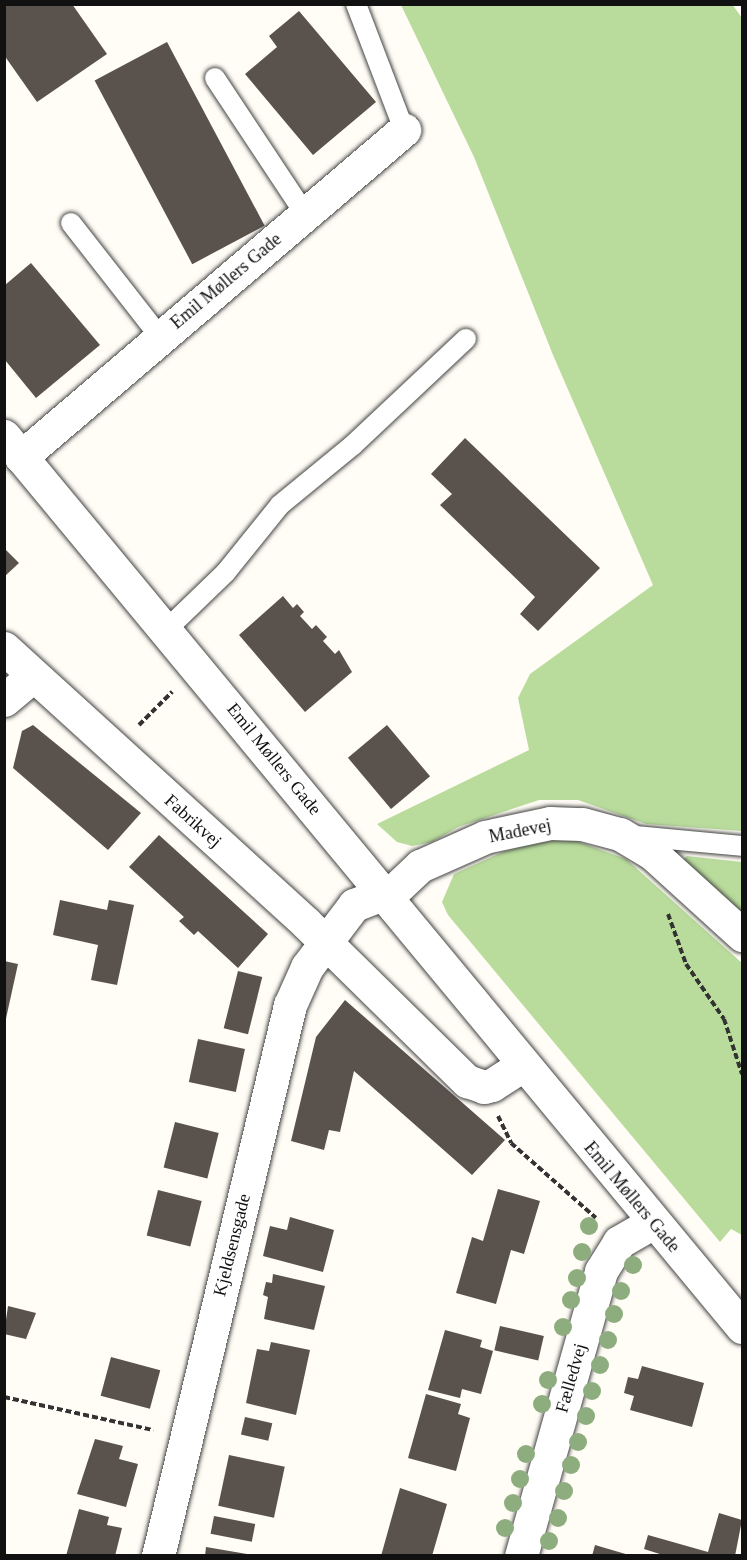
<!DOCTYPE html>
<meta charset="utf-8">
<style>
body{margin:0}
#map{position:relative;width:747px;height:1560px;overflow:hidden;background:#fffdf5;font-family:Georgia,serif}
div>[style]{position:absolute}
.forest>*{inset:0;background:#b9dc9c}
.building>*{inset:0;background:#5a524d;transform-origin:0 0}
.path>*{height:4px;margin-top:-2px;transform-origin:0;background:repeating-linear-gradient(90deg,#333 0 6px,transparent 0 9px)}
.roads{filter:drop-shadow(0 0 2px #444) drop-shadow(0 0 2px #444)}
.lane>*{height:20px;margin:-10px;padding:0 10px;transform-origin:10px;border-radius:10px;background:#fff}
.street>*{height:33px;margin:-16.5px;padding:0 16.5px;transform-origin:16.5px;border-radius:16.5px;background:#fff}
.trees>*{width:18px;height:18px;margin:-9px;border-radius:50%;background:#8dad7f}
span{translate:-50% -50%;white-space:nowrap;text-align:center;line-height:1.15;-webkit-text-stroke:6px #fff;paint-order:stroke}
.street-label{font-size:18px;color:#111}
.frame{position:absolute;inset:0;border:6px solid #111;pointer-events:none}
</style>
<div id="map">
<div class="forest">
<i style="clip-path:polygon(401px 5px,732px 4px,742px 18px,742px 831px,646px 824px,578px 800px,539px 800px,458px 827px,432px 842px,412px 846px,397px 842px,377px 824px,529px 750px,518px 698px,530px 674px,653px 585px,553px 355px,474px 157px)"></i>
<i style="clip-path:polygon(547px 840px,576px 841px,626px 859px,742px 963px,742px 1235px,731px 1229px,720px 1242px,448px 915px,442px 902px,454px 874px,505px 851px)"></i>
<i style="clip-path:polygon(687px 856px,742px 862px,742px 918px,681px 861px)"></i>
</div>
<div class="building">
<i style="clip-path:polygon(4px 4px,72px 4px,107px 54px,37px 102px,4px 55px)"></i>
<i style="clip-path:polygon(299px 11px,376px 102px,313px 155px,245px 74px,277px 47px,269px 36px)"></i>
<i style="left:167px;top:42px;width:208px;height:82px;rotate:62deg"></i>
<i style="clip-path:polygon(31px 263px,100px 345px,36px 398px,5px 360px,5px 285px)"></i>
<i style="clip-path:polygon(465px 438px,600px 568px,538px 631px,520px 614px,535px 597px,440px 505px,452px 494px,431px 474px)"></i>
<i style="clip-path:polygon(4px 548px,19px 563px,4px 577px)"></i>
<i style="clip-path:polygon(283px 596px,293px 608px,297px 604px,304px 612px,300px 616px,312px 629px,316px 625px,327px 637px,323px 641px,335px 654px,339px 650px,352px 672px,305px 712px,239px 635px)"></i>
<i style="clip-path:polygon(33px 725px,141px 813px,108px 850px,13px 768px,22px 731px)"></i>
<i style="left:387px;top:725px;width:67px;height:51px;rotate:50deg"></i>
<i style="clip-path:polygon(159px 835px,268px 934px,238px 968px,198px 931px,194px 935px,179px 921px,184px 917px,129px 867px)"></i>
<i style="clip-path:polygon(60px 900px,107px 910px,109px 900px,134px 905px,117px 985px,91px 980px,98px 945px,53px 935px)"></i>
<i style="clip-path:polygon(4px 961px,18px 964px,5px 1023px,4px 1022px)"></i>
<i style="left:238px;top:971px;width:25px;height:59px;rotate:14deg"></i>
<i style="clip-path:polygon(345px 1000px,505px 1140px,472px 1175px,354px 1071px,340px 1132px,329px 1130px,324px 1150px,291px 1141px,316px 1037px)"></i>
<i style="left:198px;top:1039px;width:48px;height:44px;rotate:12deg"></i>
<i style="left:175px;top:1122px;width:45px;height:47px;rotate:14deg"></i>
<i style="clip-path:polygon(498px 1189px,540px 1201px,524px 1254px,511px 1250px,496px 1304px,456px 1293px,472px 1237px,483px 1241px)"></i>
<i style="left:158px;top:1190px;width:45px;height:47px;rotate:14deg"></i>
<i style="clip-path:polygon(290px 1217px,334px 1230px,323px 1272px,263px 1256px,270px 1226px,287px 1230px)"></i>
<i style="clip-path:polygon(273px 1274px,325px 1286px,314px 1330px,264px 1319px,268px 1297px,263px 1295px,266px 1282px,272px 1283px)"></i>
<i style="clip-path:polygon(8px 1306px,36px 1313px,26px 1339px,4px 1334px)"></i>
<i style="left:500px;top:1326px;width:45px;height:25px;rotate:13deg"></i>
<i style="clip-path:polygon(445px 1330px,482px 1340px,480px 1347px,493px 1351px,481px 1394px,462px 1389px,460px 1398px,428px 1390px)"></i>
<i style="clip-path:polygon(271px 1342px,310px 1350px,296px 1415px,246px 1403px,257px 1349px,269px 1351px)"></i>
<i style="left:111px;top:1357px;width:51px;height:40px;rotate:15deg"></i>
<i style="clip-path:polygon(642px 1366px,704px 1383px,692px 1427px,630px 1410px,634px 1396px,624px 1393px,628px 1377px,638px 1379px)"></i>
<i style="clip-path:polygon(426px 1394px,461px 1404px,458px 1414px,470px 1418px,456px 1471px,408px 1458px)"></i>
<i style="left:245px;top:1417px;width:28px;height:18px;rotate:13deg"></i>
<i style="clip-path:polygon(95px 1439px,123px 1446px,119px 1459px,138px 1464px,126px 1507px,77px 1494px)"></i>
<i style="left:229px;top:1455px;width:57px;height:52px;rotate:12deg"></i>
<i style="clip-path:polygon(400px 1488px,447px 1504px,432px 1556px,381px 1556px)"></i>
<i style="clip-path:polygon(79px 1509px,109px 1517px,107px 1525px,122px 1528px,115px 1556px,66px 1556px)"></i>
<i style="clip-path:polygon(719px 1513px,742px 1520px,735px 1556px,666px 1556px,644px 1549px,648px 1535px,708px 1552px)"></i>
<i style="left:214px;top:1516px;width:42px;height:18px;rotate:11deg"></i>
<i style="clip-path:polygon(595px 1545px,629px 1555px,629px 1556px,592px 1556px)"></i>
<i style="clip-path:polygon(206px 1547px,247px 1554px,247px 1556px,205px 1556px)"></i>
</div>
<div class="path">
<i style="left:139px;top:725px;width:47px;rotate:-45deg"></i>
<i style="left:668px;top:914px;width:53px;rotate:70.2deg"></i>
<i style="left:686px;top:964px;width:67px;rotate:55.4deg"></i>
<i style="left:724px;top:1019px;width:58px;rotate:71.9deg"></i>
<i style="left:498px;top:1116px;width:30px;rotate:64deg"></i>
<i style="left:511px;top:1143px;width:113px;rotate:41.4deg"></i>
<i style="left:4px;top:1397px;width:153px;rotate:12.5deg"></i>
</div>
<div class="roads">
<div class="lane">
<i style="left:356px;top:4px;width:135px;rotate:69.1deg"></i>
<i style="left:215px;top:78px;width:163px;rotate:56.5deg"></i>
<i style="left:71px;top:223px;width:145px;rotate:52deg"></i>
<i style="left:165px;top:631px;width:85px;rotate:-44deg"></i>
<i style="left:226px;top:572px;width:86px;rotate:-51.1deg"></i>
<i style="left:280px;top:505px;width:94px;rotate:-39.4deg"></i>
<i style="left:353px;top:445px;width:155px;rotate:-43.2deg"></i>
<i style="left:635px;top:836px;width:107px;rotate:5.3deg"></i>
</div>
<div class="street">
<i style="left:4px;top:436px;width:1157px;rotate:50.37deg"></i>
<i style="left:21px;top:457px;width:504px;rotate:-40.49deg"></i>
<i style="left:4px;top:648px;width:408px;rotate:42.3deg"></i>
<i style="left:306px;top:923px;width:226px;rotate:44.5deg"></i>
<i style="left:467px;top:1081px;width:18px;rotate:19deg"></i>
<i style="left:484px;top:1087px;width:8px;rotate:-14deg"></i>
<i style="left:492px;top:1085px;width:37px;rotate:-33deg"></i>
<i style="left:4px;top:700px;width:38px;rotate:-40deg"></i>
<i style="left:386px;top:898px;width:47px;rotate:-43.3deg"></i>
<i style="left:420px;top:866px;width:71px;rotate:-24deg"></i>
<i style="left:485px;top:837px;width:66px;rotate:-12.2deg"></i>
<i style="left:550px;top:823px;width:32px;rotate:2deg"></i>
<i style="left:582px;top:824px;width:39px;rotate:15deg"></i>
<i style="left:620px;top:834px;width:37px;rotate:31deg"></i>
<i style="left:652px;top:853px;width:122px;rotate:42.3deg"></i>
<i style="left:158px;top:1556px;width:567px;rotate:-76.53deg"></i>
<i style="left:290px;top:1005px;width:42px;rotate:-65.9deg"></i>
<i style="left:307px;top:967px;width:78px;rotate:-52.8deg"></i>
<i style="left:354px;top:905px;width:31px;rotate:-21deg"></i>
<i style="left:521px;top:1556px;width:296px;rotate:-74.3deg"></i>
<i style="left:601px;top:1271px;width:34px;rotate:-58deg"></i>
<i style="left:619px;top:1242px;width:39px;rotate:-30deg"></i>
</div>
</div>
<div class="trees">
<i style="left:589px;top:1226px"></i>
<i style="left:582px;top:1252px"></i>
<i style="left:633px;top:1265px"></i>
<i style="left:577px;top:1278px"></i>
<i style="left:621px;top:1291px"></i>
<i style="left:571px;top:1300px"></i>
<i style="left:614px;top:1314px"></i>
<i style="left:563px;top:1327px"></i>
<i style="left:608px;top:1340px"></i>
<i style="left:600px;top:1365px"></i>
<i style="left:548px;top:1380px"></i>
<i style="left:592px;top:1391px"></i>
<i style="left:542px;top:1404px"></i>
<i style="left:586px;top:1416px"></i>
<i style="left:578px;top:1442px"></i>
<i style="left:526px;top:1454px"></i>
<i style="left:571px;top:1465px"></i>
<i style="left:520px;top:1479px"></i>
<i style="left:564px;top:1491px"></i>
<i style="left:513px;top:1503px"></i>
<i style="left:558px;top:1518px"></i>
<i style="left:505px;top:1528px"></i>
<i style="left:549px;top:1541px"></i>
</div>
<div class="street-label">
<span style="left:226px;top:281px;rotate:-40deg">Emil Møllers Gade</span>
<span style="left:274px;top:759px;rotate:51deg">Emil Møllers Gade</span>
<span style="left:193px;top:821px;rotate:42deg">Fabrikvej</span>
<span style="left:520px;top:831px;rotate:-11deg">Madevej</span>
<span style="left:632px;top:1197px;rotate:50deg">Emil Møllers Gade</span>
<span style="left:232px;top:1245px;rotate:-76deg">Kjeldsensgade</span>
<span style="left:571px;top:1378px;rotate:-74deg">Fælledvej</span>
</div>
<div class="frame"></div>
</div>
